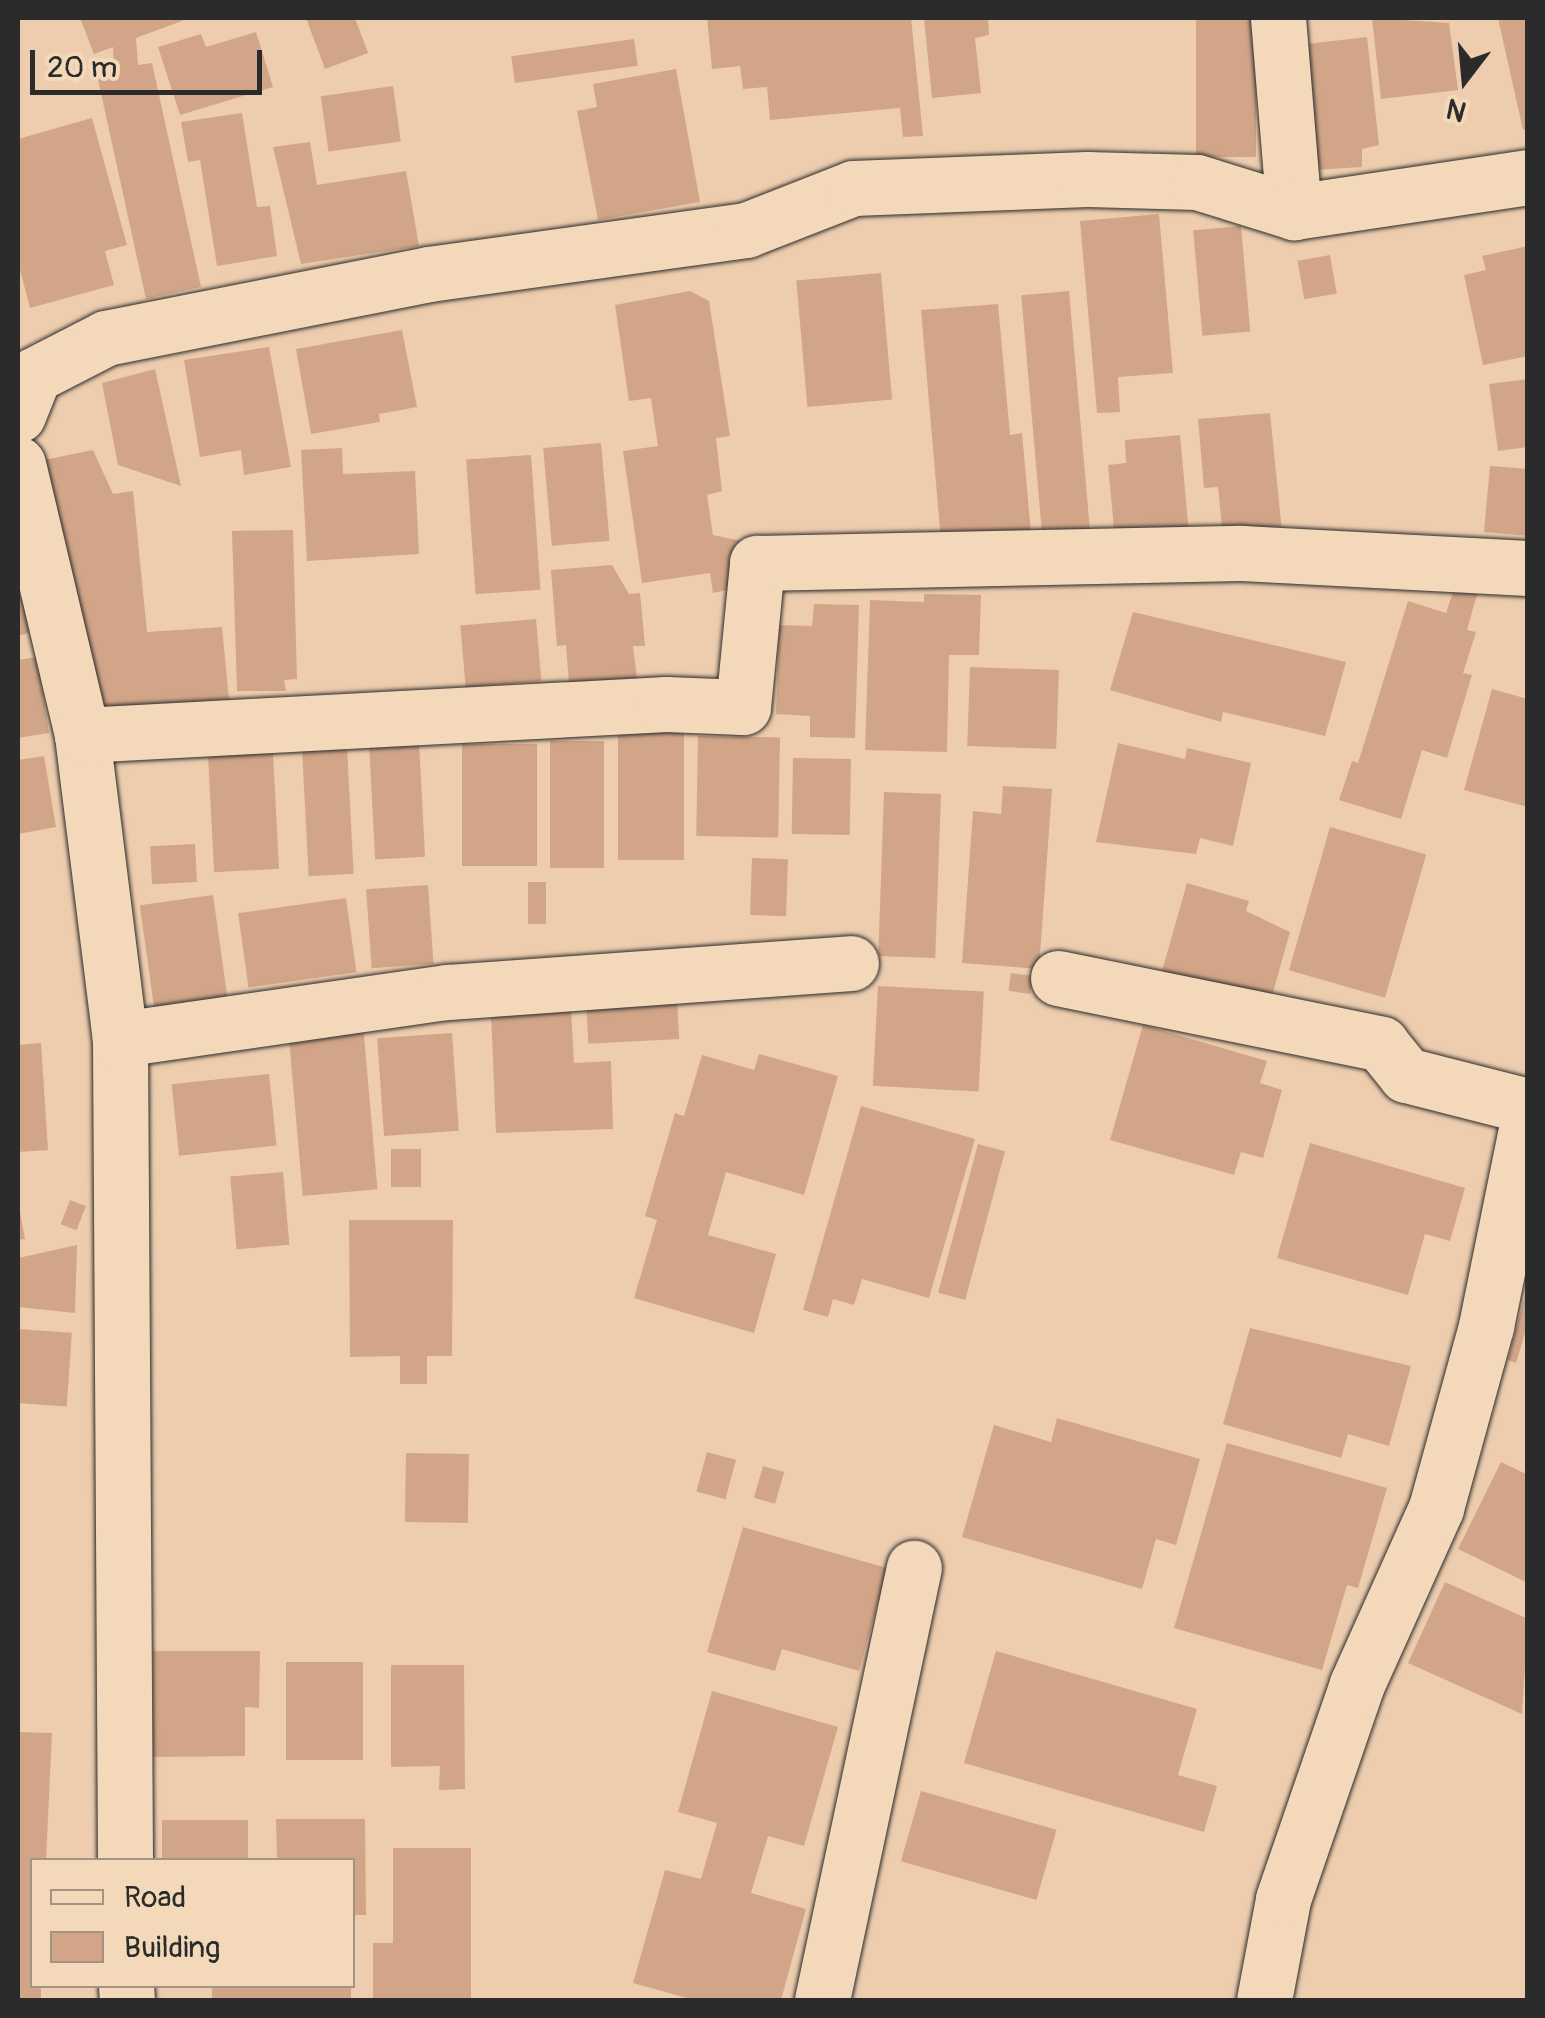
<!DOCTYPE html>
<style>
body{margin:0}
#map{position:relative;width:1545px;height:2018px;overflow:hidden;background:#edcdae;font-family:Pangolin,sans-serif}
div>[style]{position:absolute}
.building>*{inset:0;background:#d2a589;transform-origin:0 0}
.roads{filter:drop-shadow(0 0 2px #2b2b2b) drop-shadow(0 0 2px #2b2b2b)}
.minor>*{height:55px;margin:-27.5px;padding:0 27.5px;transform-origin:27.5px;border-radius:27.5px;background:#f3d9ba}
span{translate:-50% -50%;white-space:nowrap;text-align:center;line-height:1.15;-webkit-text-stroke:10px #f3d9ba;paint-order:stroke}
.frame{position:absolute;inset:0;border:20px solid #2b2b2b;pointer-events:none}
.legend{position:absolute;left:30px;top:1858px;width:325px;height:130px;box-sizing:border-box;background:#f3d9ba;border:2px solid #a39381;margin:0;padding:12px 18px;list-style:none;font-size:30px;color:#2b2b2b}
.legend li{display:flex;align-items:center;gap:20px;height:50px}
.legend b{width:50px;border:2px solid #a39381}
.north{position:absolute;left:1415px;top:30px;width:100px;height:100px;-webkit-text-stroke:8px #f3d9ba;paint-order:stroke;rotate:196deg;font-size:28px;font-weight:700;line-height:40px;text-align:center;color:#2b2b2b}
.north::after{content:'';display:block;margin:auto;width:35px;height:45px;background:#2b2b2b;clip-path:polygon(50% 0,100% 100%,50% 72%,0 100%)}
.scale{position:absolute;left:30px;top:50px;width:232px;height:45px;box-sizing:border-box;border:5px solid #2b2b2b;border-top:0;padding-left:12px;font-size:30px;line-height:35px;white-space:nowrap;color:#2b2b2b;-webkit-text-stroke:8px #f3d9ba;paint-order:stroke}
</style>
<div id="map">
<div class="building">
<i style="clip-path:polygon(80px 18px,190px 18px,136px 38px,138px 65px,152px 63px,201px 287px,146px 299px,97px 75px,114px 71px,113px 47px,94px 54px)"></i>
<i style="clip-path:polygon(306px 18px,355px 18px,368px 53px,325px 69px)"></i>
<i style="clip-path:polygon(707px 18px,911px 18px,923px 136px,903px 137px,900px 108px,770px 120px,767px 87px,743px 89px,740px 66px,712px 69px)"></i>
<i style="clip-path:polygon(924px 18px,988px 18px,989px 35px,975px 38px,981px 93px,932px 98px)"></i>
<i style="left:1196px;top:18px;width:60px;height:139px"></i>
<i style="clip-path:polygon(1372px 18px,1449px 23px,1458px 90px,1381px 99px)"></i>
<i style="clip-path:polygon(1498px 18px,1528px 18px,1528px 129px,1523px 130px)"></i>
<i style="clip-path:polygon(256px 32px,273px 87px,180px 115px,158px 47px,201px 34px,206px 47px)"></i>
<i style="clip-path:polygon(1367px 37px,1379px 145px,1362px 149px,1362px 167px,1315px 170px,1298px 45px)"></i>
<i style="left:634px;top:39px;width:27px;height:124px;rotate:82deg"></i>
<i style="clip-path:polygon(676px 69px,700px 202px,598px 220px,577px 111px,597px 107px,593px 84px)"></i>
<i style="left:393px;top:86px;width:56px;height:73px;rotate:82deg"></i>
<i style="clip-path:polygon(242px 113px,257px 207px,270px 206px,277px 256px,217px 266px,200px 160px,188px 162px,181px 122px)"></i>
<i style="clip-path:polygon(92px 118px,127px 245px,105px 251px,114px 285px,30px 308px,18px 262px,18px 139px)"></i>
<i style="clip-path:polygon(310px 142px,317px 185px,406px 171px,419px 246px,301px 264px,273px 147px)"></i>
<i style="clip-path:polygon(1159px 214px,1173px 373px,1118px 377px,1120px 412px,1097px 413px,1080px 221px)"></i>
<i style="left:1241px;top:226px;width:106px;height:48px;rotate:85deg"></i>
<i style="clip-path:polygon(1528px 246px,1528px 356px,1483px 365px,1464px 275px,1486px 270px,1482px 256px)"></i>
<i style="left:1330px;top:255px;width:39px;height:33px;rotate:80deg"></i>
<i style="left:881px;top:273px;width:127px;height:85px;rotate:85deg"></i>
<i style="clip-path:polygon(690px 291px,709px 301px,730px 436px,716px 438px,722px 491px,707px 495px,713px 535px,741px 541px,736px 588px,713px 593px,710px 573px,642px 583px,623px 451px,658px 446px,651px 398px,629px 401px,615px 305px)"></i>
<i style="left:1069px;top:291px;width:244px;height:48px;rotate:85deg"></i>
<i style="clip-path:polygon(998px 304px,1010px 435px,1022px 433px,1031px 533px,941px 541px,921px 310px)"></i>
<i style="clip-path:polygon(402px 330px,417px 407px,379px 414px,380px 422px,311px 434px,296px 349px)"></i>
<i style="clip-path:polygon(269px 347px,291px 467px,244px 475px,241px 450px,200px 457px,184px 360px)"></i>
<i style="clip-path:polygon(155px 369px,181px 486px,118px 465px,102px 383px)"></i>
<i style="clip-path:polygon(1528px 379px,1528px 447px,1498px 451px,1489px 384px)"></i>
<i style="clip-path:polygon(1270px 413px,1282px 532px,1223px 537px,1218px 487px,1204px 488px,1198px 419px)"></i>
<i style="clip-path:polygon(1180px 435px,1189px 534px,1115px 539px,1108px 465px,1126px 463px,1125px 440px)"></i>
<i style="left:601px;top:443px;width:98px;height:58px;rotate:85deg"></i>
<i style="clip-path:polygon(342px 448px,343px 474px,415px 471px,419px 554px,307px 561px,301px 450px)"></i>
<i style="clip-path:polygon(93px 450px,113px 494px,133px 491px,147px 632px,222px 627px,229px 699px,103px 710px,44px 460px)"></i>
<i style="left:531px;top:455px;width:135px;height:65px;rotate:86deg"></i>
<i style="clip-path:polygon(1490px 466px,1528px 469px,1528px 536px,1484px 532px)"></i>
<i style="clip-path:polygon(293px 530px,297px 679px,284px 680px,286px 691px,237px 691px,232px 531px)"></i>
<i style="clip-path:polygon(612px 565px,629px 594px,640px 593px,645px 646px,633px 646px,637px 678px,569px 683px,566px 645px,557px 646px,551px 570px)"></i>
<i style="clip-path:polygon(1456px 583px,1478px 591px,1467px 630px,1476px 632px,1463px 673px,1472px 675px,1447px 758px,1422px 750px,1401px 819px,1339px 800px,1352px 761px,1358px 763px,1408px 601px,1446px 613px)"></i>
<i style="clip-path:polygon(18px 589px,34px 631px,18px 636px)"></i>
<i style="clip-path:polygon(924px 594px,981px 595px,979px 655px,949px 655px,947px 752px,865px 750px,870px 600px,924px 602px)"></i>
<i style="clip-path:polygon(814px 604px,859px 605px,855px 738px,810px 737px,810px 716px,776px 714px,779px 625px,812px 626px)"></i>
<i style="clip-path:polygon(1133px 612px,1346px 662px,1325px 736px,1223px 712px,1221px 722px,1110px 690px)"></i>
<i style="left:536px;top:619px;width:62px;height:76px;rotate:85deg"></i>
<i style="clip-path:polygon(37px 657px,49px 733px,18px 738px,18px 660px)"></i>
<i style="left:970px;top:667px;width:89px;height:79px;rotate:2deg"></i>
<i style="clip-path:polygon(1492px 689px,1528px 699px,1528px 807px,1464px 790px)"></i>
<i style="left:618px;top:732px;width:66px;height:128px"></i>
<i style="left:698px;top:736px;width:82px;height:100px;rotate:1deg"></i>
<i style="left:550px;top:741px;width:54px;height:127px"></i>
<i style="left:419px;top:742px;width:115px;height:50px;rotate:87deg"></i>
<i style="clip-path:polygon(1118px 743px,1185px 759px,1187px 748px,1251px 763px,1233px 846px,1200px 838px,1196px 854px,1096px 842px)"></i>
<i style="left:462px;top:744px;width:75px;height:122px"></i>
<i style="left:347px;top:747px;width:127px;height:45px;rotate:87deg"></i>
<i style="left:273px;top:753px;width:116px;height:65px;rotate:87deg"></i>
<i style="clip-path:polygon(44px 756px,56px 827px,18px 834px,18px 760px)"></i>
<i style="left:793px;top:758px;width:58px;height:76px;rotate:1deg"></i>
<i style="clip-path:polygon(1003px 786px,1052px 789px,1039px 969px,962px 963px,973px 811px,1001px 814px)"></i>
<i style="left:884px;top:792px;width:57px;height:164px;rotate:2deg"></i>
<i style="left:1330px;top:827px;width:100px;height:149px;rotate:16deg"></i>
<i style="left:195px;top:844px;width:38px;height:45px;rotate:87deg"></i>
<i style="left:752px;top:858px;width:36px;height:57px;rotate:2deg"></i>
<i style="left:546px;top:882px;width:42px;height:18px;rotate:90deg"></i>
<i style="clip-path:polygon(1187px 883px,1249px 901px,1246px 911px,1290px 932px,1270px 1003px,1162px 971px)"></i>
<i style="left:428px;top:885px;width:79px;height:62px;rotate:86deg"></i>
<i style="left:213px;top:895px;width:109px;height:74px;rotate:82deg"></i>
<i style="left:346px;top:898px;width:75px;height:109px;rotate:82deg"></i>
<i style="left:1011px;top:973px;width:22px;height:18px;rotate:8deg"></i>
<i style="left:878px;top:986px;width:106px;height:100px;rotate:3deg"></i>
<i style="left:677px;top:997px;width:42px;height:91px;rotate:87deg"></i>
<i style="clip-path:polygon(571px 1008px,574px 1063px,611px 1061px,613px 1129px,496px 1133px,491px 1012px)"></i>
<i style="left:363px;top:1024px;width:166px;height:75px;rotate:85deg"></i>
<i style="clip-path:polygon(1143px 1025px,1267px 1061px,1260px 1083px,1282px 1090px,1263px 1158px,1241px 1152px,1234px 1175px,1110px 1140px)"></i>
<i style="left:452px;top:1033px;width:98px;height:75px;rotate:86deg"></i>
<i style="clip-path:polygon(41px 1043px,48px 1150px,18px 1152px,18px 1045px)"></i>
<i style="clip-path:polygon(759px 1054px,838px 1076px,804px 1195px,726px 1172px,708px 1235px,776px 1254px,754px 1333px,634px 1298px,657px 1220px,645px 1216px,675px 1113px,684px 1116px,702px 1055px,754px 1070px)"></i>
<i style="left:269px;top:1074px;width:72px;height:98px;rotate:84deg"></i>
<i style="clip-path:polygon(861px 1106px,975px 1139px,929px 1298px,862px 1279px,854px 1305px,833px 1299px,828px 1317px,803px 1310px)"></i>
<i style="clip-path:polygon(1310px 1143px,1465px 1188px,1450px 1241px,1425px 1234px,1408px 1295px,1277px 1258px)"></i>
<i style="left:978px;top:1144px;width:28px;height:154px;rotate:15deg"></i>
<i style="left:391px;top:1149px;width:30px;height:38px"></i>
<i style="left:283px;top:1172px;width:73px;height:53px;rotate:85deg"></i>
<i style="left:70px;top:1200px;width:17px;height:26px;rotate:21deg"></i>
<i style="clip-path:polygon(18px 1201px,25px 1239px,18px 1240px)"></i>
<i style="clip-path:polygon(349px 1220px,453px 1220px,452px 1356px,427px 1356px,427px 1384px,400px 1384px,400px 1356px,350px 1357px)"></i>
<i style="clip-path:polygon(77px 1245px,75px 1313px,18px 1307px,18px 1258px)"></i>
<i style="clip-path:polygon(1526px 1292px,1528px 1323px,1516px 1363px,1508px 1360px)"></i>
<i style="clip-path:polygon(1250px 1328px,1411px 1366px,1389px 1446px,1348px 1434px,1341px 1458px,1223px 1424px)"></i>
<i style="left:18px;top:1329px;width:54px;height:74px;rotate:4deg"></i>
<i style="clip-path:polygon(1057px 1418px,1200px 1459px,1176px 1545px,1156px 1539px,1142px 1589px,962px 1537px,994px 1425px,1051px 1442px)"></i>
<i style="clip-path:polygon(1227px 1443px,1387px 1488px,1358px 1588px,1347px 1585px,1322px 1670px,1174px 1628px)"></i>
<i style="left:707px;top:1452px;width:30px;height:41px;rotate:15deg"></i>
<i style="left:469px;top:1454px;width:69px;height:63px;rotate:91deg"></i>
<i style="clip-path:polygon(1501px 1462px,1528px 1475px,1528px 1583px,1458px 1549px)"></i>
<i style="left:763px;top:1466px;width:22px;height:33px;rotate:16deg"></i>
<i style="clip-path:polygon(743px 1527px,887px 1568px,859px 1671px,782px 1649px,775px 1671px,707px 1652px)"></i>
<i style="clip-path:polygon(1445px 1582px,1528px 1619px,1522px 1714px,1408px 1663px)"></i>
<i style="clip-path:polygon(153px 1651px,260px 1651px,259px 1708px,245px 1707px,245px 1756px,153px 1757px)"></i>
<i style="clip-path:polygon(996px 1651px,1197px 1709px,1178px 1775px,1217px 1786px,1204px 1832px,964px 1763px)"></i>
<i style="left:286px;top:1662px;width:77px;height:98px"></i>
<i style="clip-path:polygon(391px 1665px,464px 1665px,465px 1789px,439px 1790px,440px 1766px,391px 1767px)"></i>
<i style="clip-path:polygon(712px 1691px,838px 1727px,804px 1846px,768px 1836px,751px 1893px,806px 1909px,781px 2000px,694px 2000px,633px 1983px,665px 1870px,701px 1879px,717px 1823px,678px 1812px)"></i>
<i style="clip-path:polygon(18px 1732px,52px 1733px,46px 1860px,32px 1860px,32px 1986px,41px 1986px,41px 2000px,18px 2000px)"></i>
<i style="left:921px;top:1791px;width:141px;height:73px;rotate:16deg"></i>
<i style="clip-path:polygon(276px 1819px,365px 1819px,366px 1915px,352px 1915px,352px 1860px,277px 1860px)"></i>
<i style="left:162px;top:1820px;width:86px;height:40px"></i>
<i style="clip-path:polygon(393px 1848px,471px 1848px,471px 1998px,373px 1999px,373px 1943px,393px 1943px)"></i>
<i style="left:212px;top:1986px;width:139px;height:14px"></i>
</div>
<div class="roads">
<div class="minor">
<i style="left:1278px;top:18px;width:195px;rotate:85.3deg"></i>
<i style="left:18px;top:415px;width:43px;rotate:-68.2deg"></i>
<i style="left:34px;top:375px;width:81px;rotate:-27.2deg"></i>
<i style="left:106px;top:338px;width:329px;rotate:-11.2deg"></i>
<i style="left:429px;top:274px;width:320px;rotate:-7.9deg"></i>
<i style="left:746px;top:230px;width:115px;rotate:-21.4deg"></i>
<i style="left:853px;top:188px;width:234px;rotate:-2.2deg"></i>
<i style="left:1087px;top:179px;width:110px;rotate:1.6deg"></i>
<i style="left:1197px;top:182px;width:102px;rotate:17.2deg"></i>
<i style="left:1294px;top:212px;width:237px;rotate:-8.5deg"></i>
<i style="left:18px;top:464px;width:278px;rotate:76.7deg"></i>
<i style="left:82px;top:735px;width:306px;rotate:82.9deg"></i>
<i style="left:120px;top:1039px;width:821px;rotate:89.65deg"></i>
<i style="left:82px;top:735px;width:585px;rotate:-3.04deg"></i>
<i style="left:666px;top:704px;width:77px;rotate:2.2deg"></i>
<i style="left:743px;top:707px;width:145px;rotate:-84.4deg"></i>
<i style="left:757px;top:563px;width:485px;rotate:-1.2deg"></i>
<i style="left:1242px;top:553px;width:286px;rotate:3deg"></i>
<i style="left:1058px;top:978px;width:330px;rotate:11.5deg"></i>
<i style="left:1381px;top:1044px;width:40px;rotate:51deg"></i>
<i style="left:1406px;top:1075px;width:126px;rotate:14.3deg"></i>
<i style="left:120px;top:1039px;width:331px;rotate:-8.2deg"></i>
<i style="left:448px;top:992px;width:404px;rotate:-4.1deg"></i>
<i style="left:126px;top:1986px;width:14px;rotate:86deg"></i>
<i style="left:822px;top:2000px;width:442px;rotate:-78deg"></i>
<i style="left:1264px;top:2000px;width:103px;rotate:-79.3deg"></i>
<i style="left:1283px;top:1899px;width:227px;rotate:-71deg"></i>
<i style="left:1357px;top:1684px;width:193px;rotate:-65.8deg"></i>
<i style="left:1436px;top:1508px;width:189px;rotate:-74.6deg"></i>
<i style="left:1486px;top:1326px;width:210px;rotate:-78.5deg"></i>
</div>
</div>
<div class="frame"></div>
<ul class="legend">
<li><b style="height:12px;background:#f3d9ba"></b>Road</li>
<li><b style="height:28px;background:#d2a589"></b>Building</li>
</ul>
<div class="north">N</div>
<div class="scale">20 m</div>
</div>
